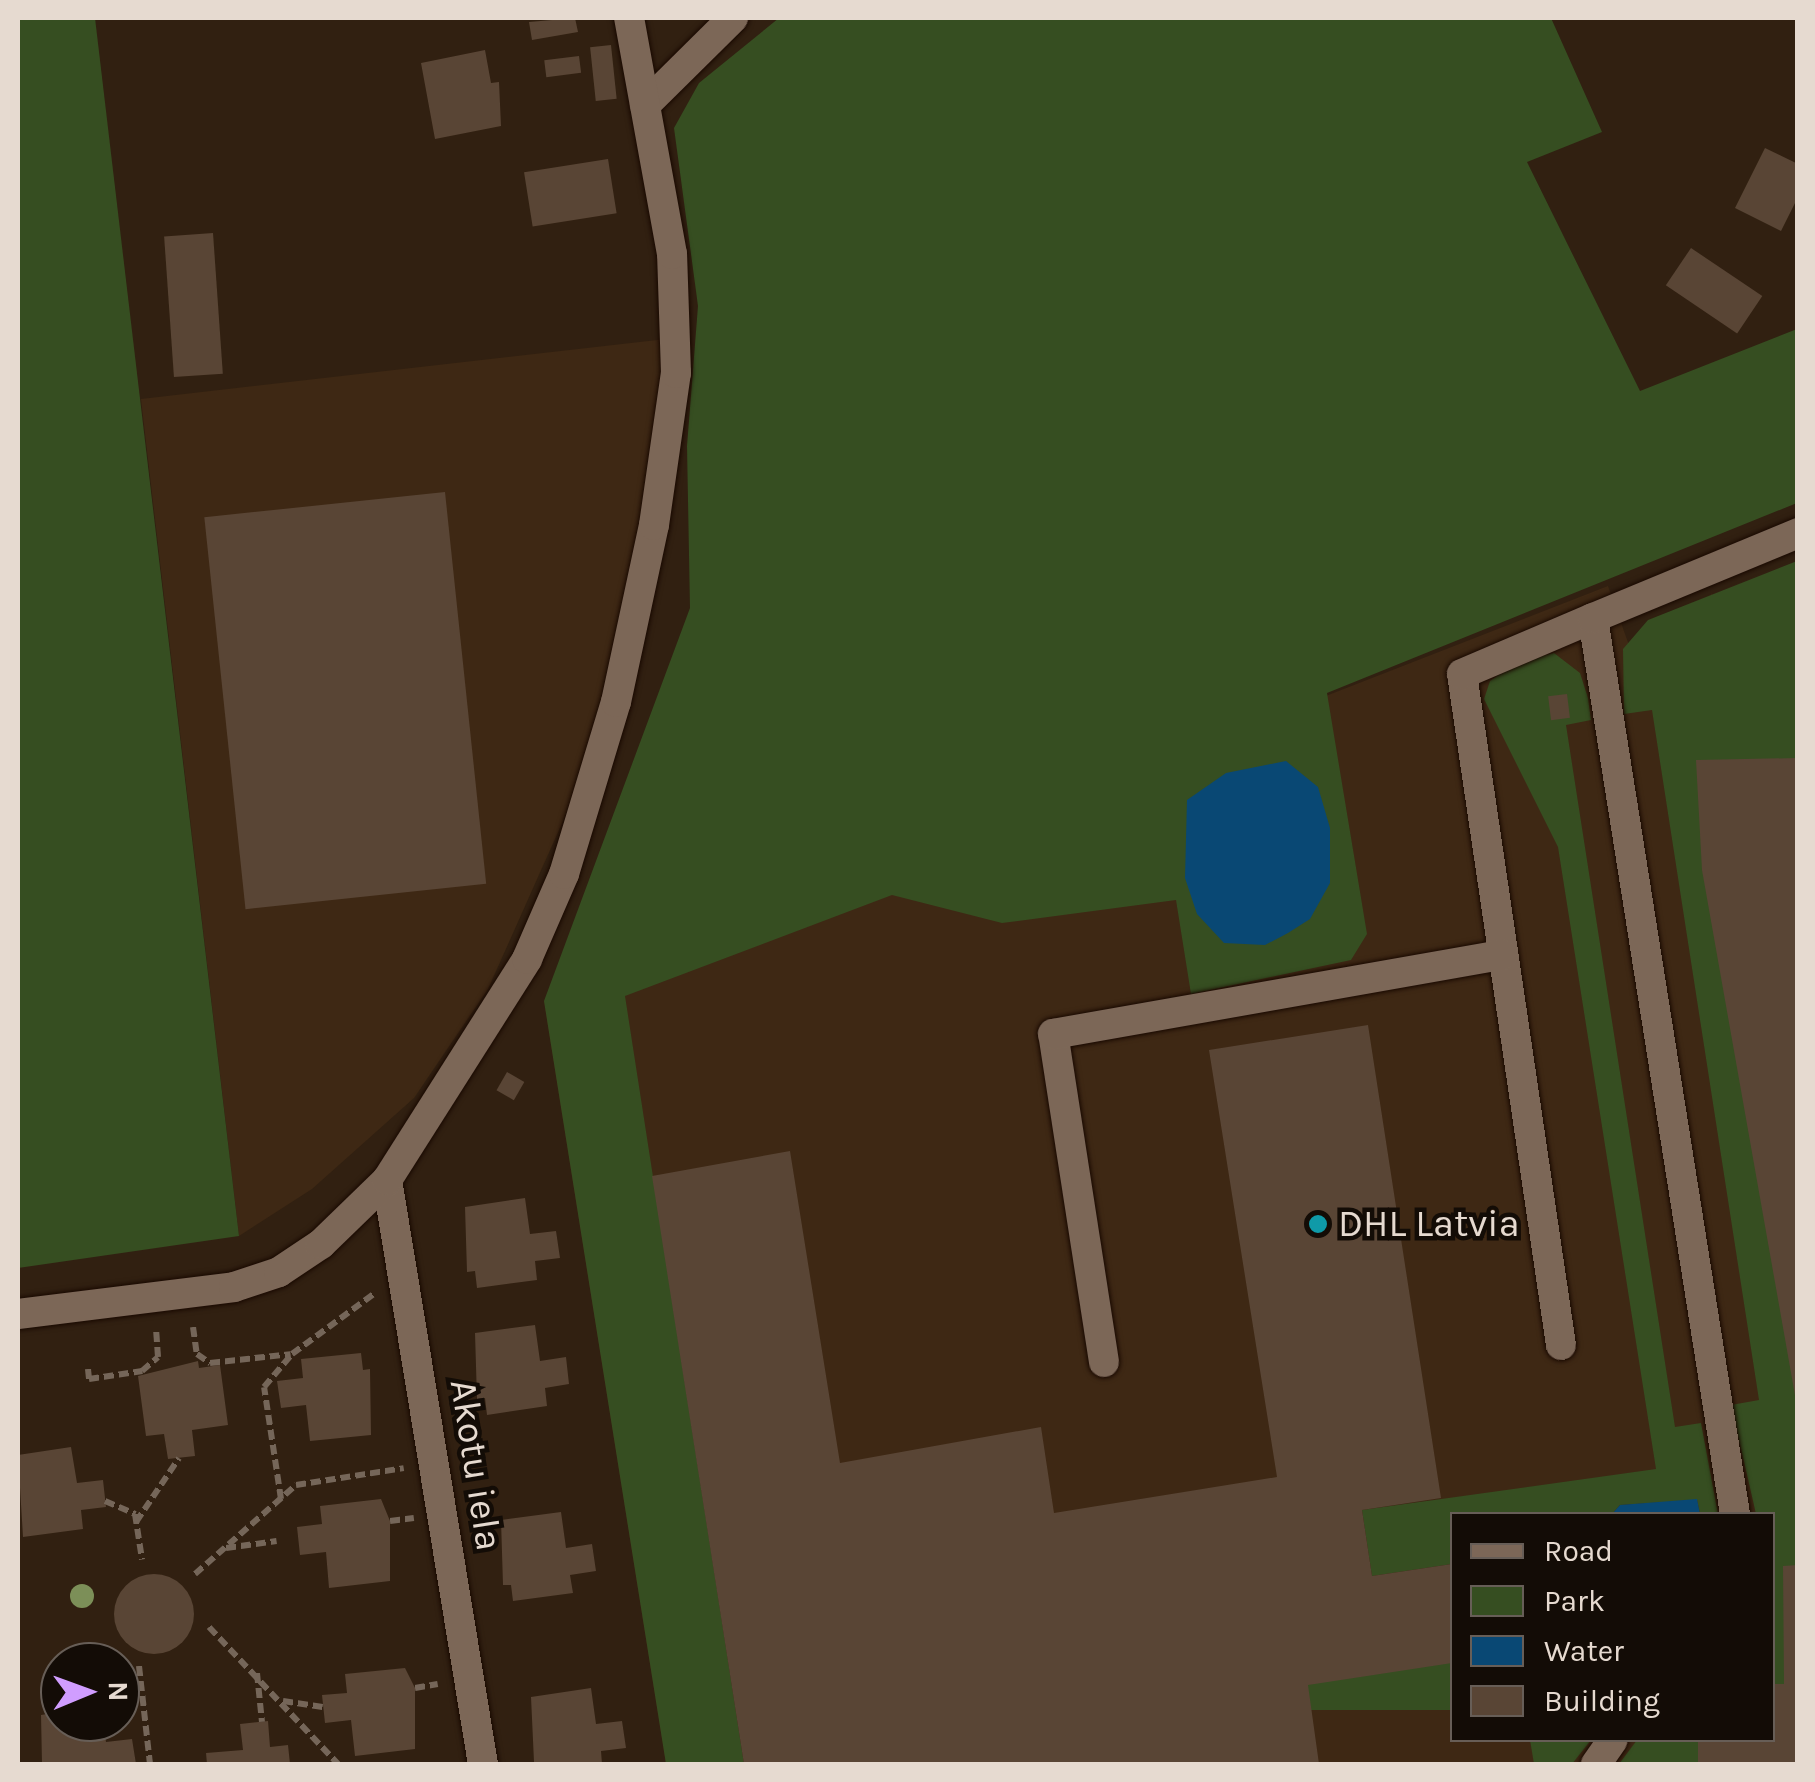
<!DOCTYPE html>
<style>
body{margin:0}
#map{position:relative;width:1815px;height:1782px;overflow:hidden;background:#312011;font-family:Karla,sans-serif}
div>[style]{position:absolute}
.built>*{inset:0;background:#3e2814}
.green>*{inset:0;background:#364e21;transform-origin:0 0}
.water>*{inset:0;background:#094874}
.building>*{inset:0;background:#594535;transform-origin:0 0}
.round{border-radius:50%}
.path>*{height:6px;margin-top:-3px;transform-origin:0;background:repeating-linear-gradient(90deg,#756659 0 10px,transparent 0 15px)}
.roads{filter:drop-shadow(0 0 2px #190900) drop-shadow(0 0 2px #190900)}
.minor>*{height:30px;margin:-15px;padding:0 15px;transform-origin:15px;border-radius:15px;background:#7c6757}
.trees>*{width:24px;height:24px;margin:-12px;border-radius:50%;background:#7c8f58}
.dots>*{width:28px;height:28px;translate:-50% -50%;box-sizing:border-box;border:5px solid #130c06;border-radius:50%}
span{translate:-50% -50%;white-space:nowrap;text-align:center;line-height:1.15;-webkit-text-stroke:9px #130c06;paint-order:stroke}
.poi-label{font-size:38px;color:#e6dad0}
.left{translate:0 -50%;text-align:left}
.street-label{font-size:38px;color:#e6dad0}
.frame{position:absolute;inset:0;border:20px solid #e6dad0;pointer-events:none}
.legend{position:absolute;left:1450px;top:1512px;width:325px;height:230px;box-sizing:border-box;background:#130c06;border:2px solid #675e57;margin:0;padding:12px 18px;list-style:none;font-size:30px;color:#e6dad0}
.legend li{display:flex;align-items:center;gap:20px;height:50px}
.legend b{width:50px;border:2px solid #675e57}
.north{position:absolute;left:40px;top:1642px;width:100px;height:100px;box-sizing:border-box;background:#130c06;border:2px solid #675e57;border-radius:50%;rotate:89deg;font-size:28px;font-weight:700;line-height:40px;text-align:center;color:#e6dad0}
.north::after{content:'';display:block;margin:auto;width:35px;height:45px;background:#d09dff;clip-path:polygon(50% 0,100% 100%,50% 72%,0 100%)}
</style>
<div id="map">
<div class="built">
<i style="clip-path:polygon(666px 339px,642px 521px,584px 774px,488px 989px,414px 1098px,312px 1189px,239px 1236px,141px 399px)"></i>
<i style="clip-path:polygon(evenodd,1608px 586px,1652px 710px,1712px 593px,1797px 1764px,666px 1764px,544px 1001px,1608px 586px,1452px 1514px,1772px 1514px,1772px 1740px,1452px 1740px,1452px 1514px)"></i>
</div>
<div class="green">
<i style="clip-path:polygon(18px 18px,95px 18px,239px 1236px,18px 1268px)"></i>
<i style="clip-path:polygon(779px 18px,1551px 18px,1602px 132px,1527px 162px,1640px 391px,1797px 329px,1797px 503px,1327px 693px,1367px 934px,1351px 960px,1191px 994px,1176px 900px,1002px 923px,892px 895px,625px 996px,744px 1764px,666px 1764px,544px 1001px,690px 608px,687px 446px,698px 306px,674px 128px,699px 83px)"></i>
<i style="clip-path:polygon(1797px 561px,1797px 1764px,1619px 1764px,1637px 1740px,1772px 1740px,1772px 1514px,1756px 1514px,1731px 1405px,1759px 1400px,1652px 710px,1624px 714px,1623px 649px,1648px 620px)"></i>
<i style="clip-path:polygon(1554px 653px,1580px 673px,1588px 698px,1591px 720px,1566px 725px,1675px 1427px,1701px 1423px,1718px 1514px,1700px 1514px,1697px 1500px,1620px 1505px,1612px 1514px,1452px 1514px,1452px 1564px,1372px 1576px,1362px 1510px,1656px 1469px,1558px 847px,1484px 699px,1490px 681px,1517px 662px)"></i>
<i style="left:1452px;top:1663px;width:47px;height:146px;rotate:90deg"></i>
<i style="clip-path:polygon(1530px 1740px,1591px 1740px,1572px 1764px,1534px 1764px)"></i>
</div>
<div class="water">
<i style="clip-path:polygon(1286px 761px,1318px 787px,1330px 828px,1330px 883px,1310px 919px,1288px 933px,1265px 945px,1224px 943px,1197px 914px,1185px 878px,1187px 800px,1226px 773px)"></i>
<i style="clip-path:polygon(1697px 1499px,1700px 1514px,1612px 1514px,1620px 1505px)"></i>
</div>
<div class="building">
<i style="clip-path:polygon(575px 18px,578px 32px,532px 40px,529px 22px)"></i>
<i style="left:611px;top:45px;width:54px;height:21px;rotate:84deg"></i>
<i style="clip-path:polygon(485px 50px,491px 83px,499px 82px,501px 126px,435px 139px,421px 63px)"></i>
<i style="left:579px;top:56px;width:17px;height:35px;rotate:83deg"></i>
<i style="clip-path:polygon(1765px 148px,1798px 164px,1798px 197px,1781px 231px,1735px 208px)"></i>
<i style="left:608px;top:159px;width:55px;height:85px;rotate:81deg"></i>
<i style="left:213px;top:233px;width:141px;height:49px;rotate:86deg"></i>
<i style="left:1691px;top:248px;width:86px;height:45px;rotate:34deg"></i>
<i style="left:445px;top:492px;width:394px;height:242px;rotate:84deg"></i>
<i style="left:1567px;top:694px;width:24px;height:19px;rotate:83deg"></i>
<i style="clip-path:polygon(1798px 758px,1798px 1401px,1796px 1401px,1702px 870px,1696px 760px)"></i>
<i style="clip-path:polygon(1368px 1025px,1441px 1498px,1362px 1510px,1372px 1576px,1452px 1564px,1452px 1663px,1308px 1685px,1319px 1764px,744px 1764px,652px 1176px,790px 1151px,840px 1463px,1041px 1427px,1054px 1513px,1277px 1477px,1209px 1050px)"></i>
<i style="left:507px;top:1072px;width:20px;height:21px;rotate:30deg"></i>
<i style="clip-path:polygon(525px 1198px,530px 1234px,556px 1231px,560px 1258px,535px 1261px,537px 1280px,477px 1288px,475px 1271px,467px 1272px,465px 1207px)"></i>
<i style="clip-path:polygon(535px 1325px,540px 1361px,566px 1357px,569px 1384px,545px 1388px,547px 1406px,487px 1415px,485px 1398px,477px 1399px,475px 1333px)"></i>
<i style="clip-path:polygon(361px 1353px,363px 1370px,370px 1369px,371px 1435px,310px 1441px,306px 1405px,281px 1408px,277px 1381px,303px 1378px,301px 1359px)"></i>
<i style="clip-path:polygon(198px 1361px,199px 1368px,220px 1365px,228px 1425px,192px 1430px,195px 1456px,168px 1459px,164px 1434px,146px 1436px,138px 1376px)"></i>
<i style="clip-path:polygon(71px 1447px,77px 1483px,103px 1480px,106px 1507px,81px 1510px,83px 1529px,23px 1537px,18px 1455px)"></i>
<i style="clip-path:polygon(381px 1499px,390px 1521px,390px 1581px,329px 1588px,326px 1552px,300px 1555px,297px 1527px,322px 1524px,320px 1506px)"></i>
<i style="clip-path:polygon(561px 1512px,566px 1548px,592px 1544px,596px 1571px,570px 1575px,573px 1593px,513px 1601px,511px 1585px,503px 1585px,501px 1520px)"></i>
<i style="clip-path:polygon(1798px 1565px,1798px 1764px,1698px 1764px,1698px 1740px,1772px 1740px,1772px 1684px,1784px 1684px,1783px 1566px)"></i>
<i class="round" style="left:114px;top:1574px;width:80px;height:80px"></i>
<i style="clip-path:polygon(405px 1668px,415px 1688px,415px 1749px,355px 1756px,351px 1720px,325px 1723px,322px 1695px,347px 1693px,345px 1674px)"></i>
<i style="clip-path:polygon(591px 1688px,596px 1724px,622px 1721px,626px 1748px,601px 1751px,602px 1764px,534px 1762px,531px 1697px)"></i>
<i style="clip-path:polygon(60px 1712px,60px 1722px,103px 1722px,106px 1742px,132px 1739px,136px 1764px,42px 1764px,41px 1715px)"></i>
<i style="clip-path:polygon(268px 1721px,270px 1747px,288px 1745px,290px 1764px,207px 1764px,206px 1753px,243px 1750px,240px 1724px)"></i>
</div>
<div class="path">
<i style="left:193px;top:1327px;width:27px;rotate:82deg"></i>
<i style="left:197px;top:1354px;width:16px;rotate:35deg"></i>
<i style="left:210px;top:1363px;width:81px;rotate:-6.3deg"></i>
<i style="left:88px;top:1369px;width:10px;rotate:84deg"></i>
<i style="left:89px;top:1379px;width:54px;rotate:-8.6deg"></i>
<i style="left:142px;top:1371px;width:21px;rotate:-41deg"></i>
<i style="left:158px;top:1357px;width:28px;rotate:-94deg"></i>
<i style="left:281px;top:1499px;width:113px;rotate:-98.6deg"></i>
<i style="left:264px;top:1387px;width:43px;rotate:-49.7deg"></i>
<i style="left:292px;top:1354px;width:103px;rotate:-36.3deg"></i>
<i style="left:105px;top:1501px;width:33px;rotate:23deg"></i>
<i style="left:135px;top:1514px;width:46px;rotate:81.2deg"></i>
<i style="left:390px;top:1521px;width:24px;rotate:-7deg"></i>
<i style="left:136px;top:1522px;width:77px;rotate:-56.1deg"></i>
<i style="left:226px;top:1548px;width:51px;rotate:-7.8deg"></i>
<i style="left:195px;top:1574px;width:135px;rotate:-41.4deg"></i>
<i style="left:296px;top:1485px;width:109px;rotate:-8.9deg"></i>
<i style="left:209px;top:1627px;width:188px;rotate:46.7deg"></i>
<i style="left:139px;top:1666px;width:99px;rotate:83.6deg"></i>
<i style="left:257px;top:1673px;width:49px;rotate:84.2deg"></i>
<i style="left:415px;top:1688px;width:23px;rotate:-10deg"></i>
<i style="left:283px;top:1701px;width:40px;rotate:8.5deg"></i>
</div>
<div class="roads">
<div class="minor">
<i style="left:645px;top:105px;width:124px;rotate:-44.7deg"></i>
<i style="left:387px;top:1180px;width:592px;rotate:80.67deg"></i>
<i style="left:18px;top:1314px;width:218px;rotate:-7.1deg"></i>
<i style="left:234px;top:1287px;width:47px;rotate:-18.4deg"></i>
<i style="left:279px;top:1272px;width:50px;rotate:-33.7deg"></i>
<i style="left:321px;top:1244px;width:92px;rotate:-44.1deg"></i>
<i style="left:387px;top:1180px;width:262px;rotate:-57.6deg"></i>
<i style="left:527px;top:959px;width:93px;rotate:-66.5deg"></i>
<i style="left:564px;top:874px;width:180px;rotate:-73.2deg"></i>
<i style="left:616px;top:702px;width:181px;rotate:-77.9deg"></i>
<i style="left:654px;top:525px;width:154px;rotate:-81.8deg"></i>
<i style="left:676px;top:373px;width:119px;rotate:-91.9deg"></i>
<i style="left:672px;top:254px;width:240px;rotate:-100.3deg"></i>
<i style="left:1561px;top:1345px;width:678px;rotate:-98.39deg"></i>
<i style="left:1462px;top:674px;width:142px;rotate:-23.1deg"></i>
<i style="left:1104px;top:1362px;width:332px;rotate:-98.8deg"></i>
<i style="left:1053px;top:1034px;width:457px;rotate:-10deg"></i>
<i style="left:1735px;top:1514px;width:907px;rotate:-99.01deg"></i>
<i style="left:1593px;top:618px;width:222px;rotate:-22.5deg"></i>
<i style="left:1596px;top:1764px;width:29px;rotate:-55deg"></i>
</div>
</div>
<div class="trees">
<i style="left:82px;top:1596px"></i>
</div>
<div class="dots">
<i style="left:1318px;top:1224px;background:#0f9aa8"></i>
</div>
<div class="poi-label">
<span class="left" style="left:1338px;top:1224px">DHL Latvia</span>
</div>
<div class="street-label">
<span style="left:476px;top:1465px;rotate:81deg">Akotu iela</span>
</div>
<div class="frame"></div>
<ul class="legend">
<li><b style="height:12px;background:#7c6757"></b>Road</li>
<li><b style="height:28px;background:#364e21"></b>Park</li>
<li><b style="height:28px;background:#094874"></b>Water</li>
<li><b style="height:28px;background:#594535"></b>Building</li>
</ul>
<div class="north">N</div>
</div>
